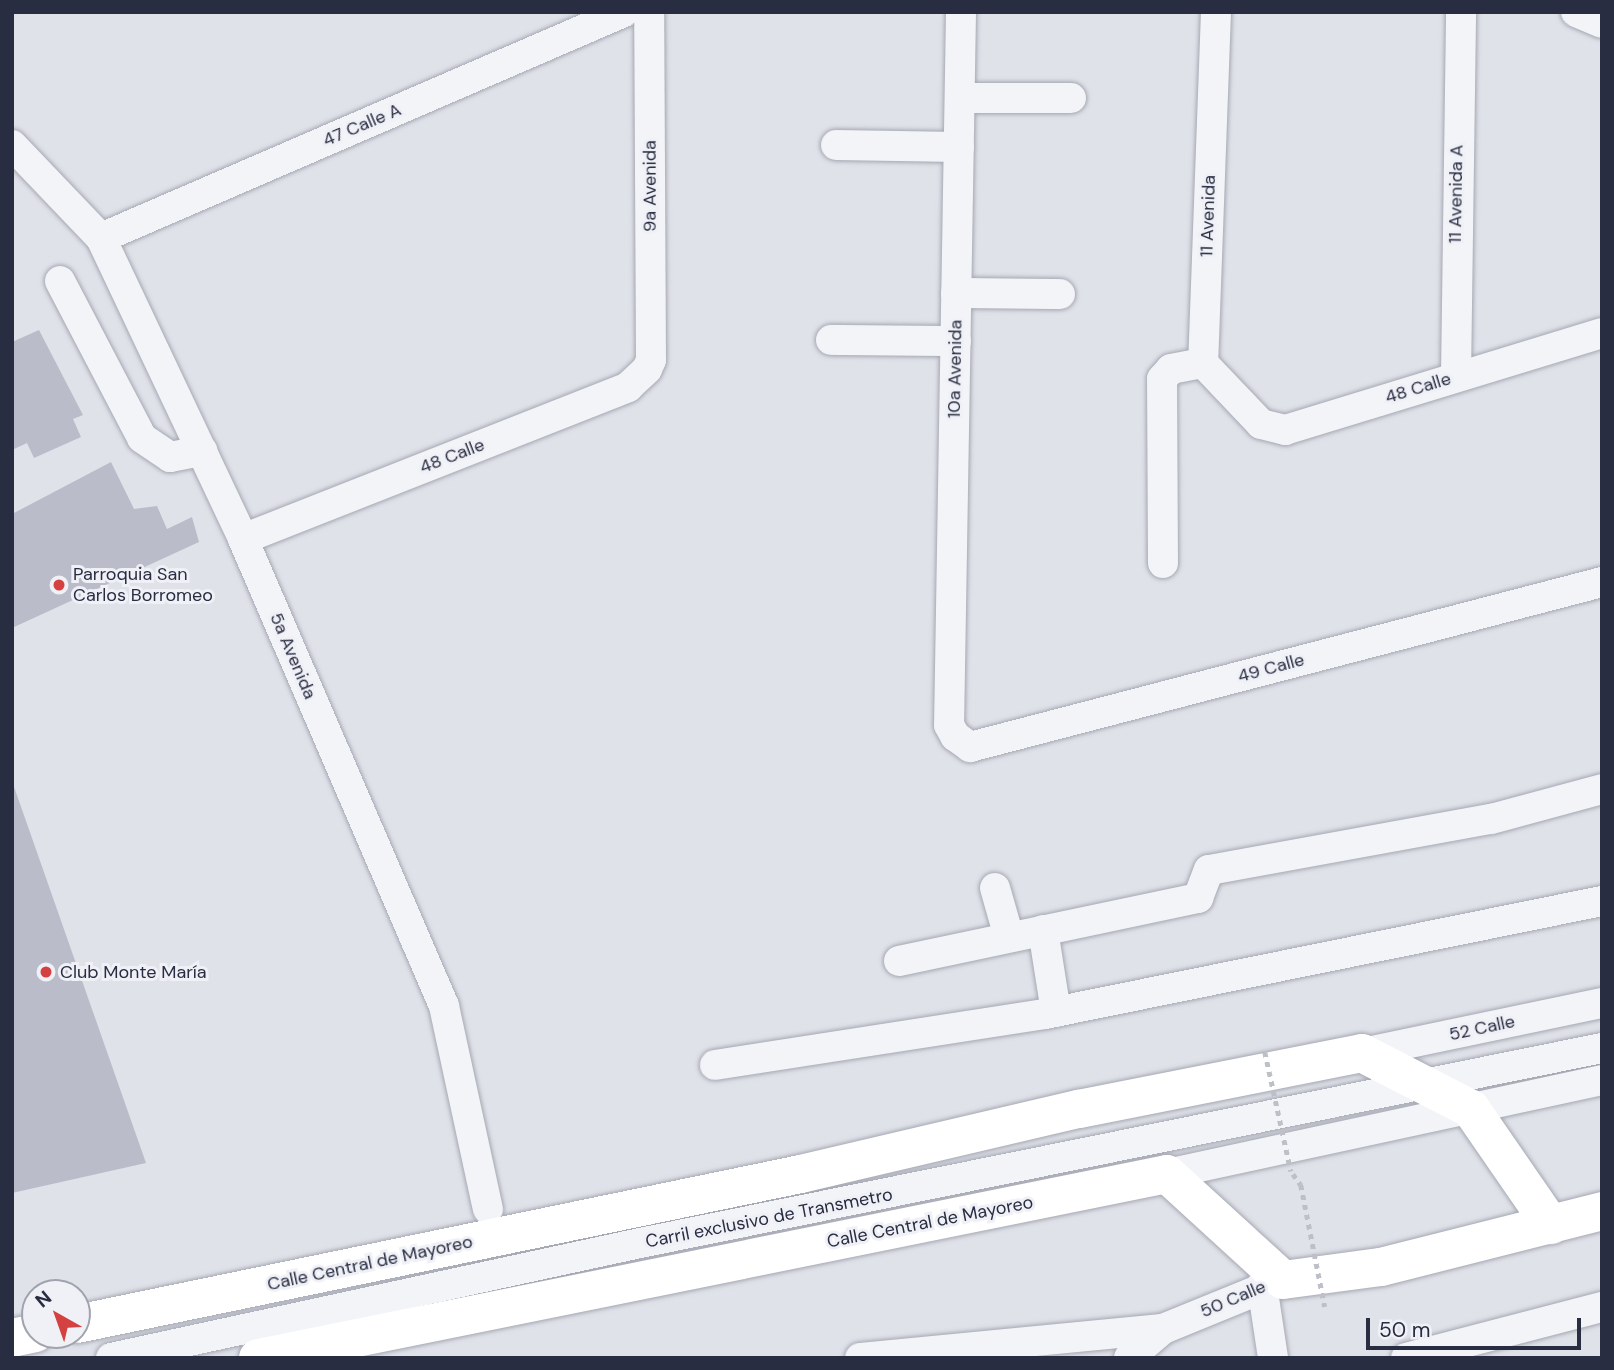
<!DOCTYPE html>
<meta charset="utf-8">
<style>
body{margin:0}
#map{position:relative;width:1614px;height:1370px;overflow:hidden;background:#e0e2e9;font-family:"DM Sans",sans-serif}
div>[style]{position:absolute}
.building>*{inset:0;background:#babdc9}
.path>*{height:4.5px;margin-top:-2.25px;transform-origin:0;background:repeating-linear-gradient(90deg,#bec0c8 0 5px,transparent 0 10px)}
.roads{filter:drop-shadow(0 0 2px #a5a8b3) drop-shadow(0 0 2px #a5a8b3)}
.minor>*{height:30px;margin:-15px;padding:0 15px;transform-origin:15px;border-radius:15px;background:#f3f4f8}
.major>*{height:38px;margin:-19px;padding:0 19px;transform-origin:19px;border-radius:19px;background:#fff}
.path-bridge>*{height:4.5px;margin-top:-2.25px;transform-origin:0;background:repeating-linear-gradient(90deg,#bec0c8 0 5px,transparent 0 10px)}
.dots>*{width:19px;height:19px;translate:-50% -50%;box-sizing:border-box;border:4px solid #f0f1f7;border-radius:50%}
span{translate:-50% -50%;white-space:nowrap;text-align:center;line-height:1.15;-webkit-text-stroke:6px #f0f1f7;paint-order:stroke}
.street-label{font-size:18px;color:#282d41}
.poi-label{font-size:18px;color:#282d41}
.left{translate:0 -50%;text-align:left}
.frame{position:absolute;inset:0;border:14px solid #282d41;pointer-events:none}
.north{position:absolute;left:21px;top:1279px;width:70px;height:70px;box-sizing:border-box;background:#f0f1f7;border:2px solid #a0a3ae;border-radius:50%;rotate:320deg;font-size:19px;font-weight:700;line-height:28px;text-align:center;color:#282d41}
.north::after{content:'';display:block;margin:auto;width:24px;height:32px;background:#d34141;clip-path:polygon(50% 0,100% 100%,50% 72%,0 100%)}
.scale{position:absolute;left:1366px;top:1318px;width:215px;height:32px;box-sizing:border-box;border:4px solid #282d41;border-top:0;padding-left:9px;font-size:21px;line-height:24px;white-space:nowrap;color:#282d41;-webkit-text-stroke:5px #f0f1f7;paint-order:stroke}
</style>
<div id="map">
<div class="building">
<i style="clip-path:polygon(39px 330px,83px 415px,73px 419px,81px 437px,34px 458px,27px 443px,12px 450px,12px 342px)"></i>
<i style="clip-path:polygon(111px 462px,134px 509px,157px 506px,167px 529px,192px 517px,199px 542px,12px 628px,12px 514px)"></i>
<i style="clip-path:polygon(12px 781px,146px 1163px,12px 1193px)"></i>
</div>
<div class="path">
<i style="left:1293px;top:1174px;width:14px;rotate:54deg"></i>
</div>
<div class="roads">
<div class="minor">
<i style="left:961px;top:12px;width:713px;rotate:90.96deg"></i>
<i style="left:949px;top:725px;width:13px;rotate:61deg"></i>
<i style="left:955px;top:736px;width:19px;rotate:36deg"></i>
<i style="left:970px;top:747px;width:653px;rotate:-14.63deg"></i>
<i style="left:1216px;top:12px;width:351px;rotate:92.1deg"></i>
<i style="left:1203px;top:363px;width:84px;rotate:46.4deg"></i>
<i style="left:1261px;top:424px;width:25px;rotate:14deg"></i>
<i style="left:1285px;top:430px;width:332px;rotate:-17deg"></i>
<i style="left:1576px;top:12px;width:28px;rotate:23deg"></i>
<i style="left:960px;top:98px;width:111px"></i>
<i style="left:12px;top:145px;width:129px;rotate:46.3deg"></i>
<i style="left:101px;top:238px;width:333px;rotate:64.7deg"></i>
<i style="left:243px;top:539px;width:508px;rotate:66.71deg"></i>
<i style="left:444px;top:1006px;width:208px;rotate:77.8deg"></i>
<i style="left:836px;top:145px;width:123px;rotate:0.9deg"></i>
<i style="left:101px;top:238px;width:570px;rotate:-23.37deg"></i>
<i style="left:60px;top:281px;width:177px;rotate:62.4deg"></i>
<i style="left:142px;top:438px;width:34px;rotate:34deg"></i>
<i style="left:170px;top:457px;width:33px;rotate:-11deg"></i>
<i style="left:956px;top:293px;width:104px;rotate:0.6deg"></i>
<i style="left:831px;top:340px;width:125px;rotate:0.5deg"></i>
<i style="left:1456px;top:376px;width:364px;rotate:-89.2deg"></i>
<i style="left:243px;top:539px;width:414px;rotate:-21.5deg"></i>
<i style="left:628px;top:387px;width:26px;rotate:-43deg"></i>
<i style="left:647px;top:369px;width:10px;rotate:-66deg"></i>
<i style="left:651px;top:360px;width:348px;rotate:-90.3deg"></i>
<i style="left:1163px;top:563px;width:184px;rotate:-90.3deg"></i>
<i style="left:1162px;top:379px;width:13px;rotate:-48deg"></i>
<i style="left:1171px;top:369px;width:33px;rotate:-11deg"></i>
<i style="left:995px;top:888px;width:51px;rotate:74.1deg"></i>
<i style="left:1043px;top:930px;width:83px;rotate:81deg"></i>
<i style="left:899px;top:961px;width:306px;rotate:-11.9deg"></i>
<i style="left:1198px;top:898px;width:30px;rotate:-69deg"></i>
<i style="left:1209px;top:870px;width:287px;rotate:-10.3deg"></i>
<i style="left:1491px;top:819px;width:115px;rotate:-15.1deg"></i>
<i style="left:1362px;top:1053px;width:245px;rotate:-11.8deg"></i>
<i style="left:715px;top:1065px;width:334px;rotate:-8.8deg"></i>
<i style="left:1045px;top:1014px;width:568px;rotate:-11.47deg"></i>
<i style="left:1167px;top:1174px;width:445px;rotate:-12.2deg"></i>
<i style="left:1262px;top:1285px;width:74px;rotate:81.4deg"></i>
<i style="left:111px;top:1358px;width:546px;rotate:-12.26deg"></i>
<i style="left:645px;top:1242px;width:976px;rotate:-11.46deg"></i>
<i style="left:860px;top:1358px;width:304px;rotate:-5.5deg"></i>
<i style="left:1163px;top:1329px;width:130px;rotate:-22.2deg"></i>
<i style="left:1129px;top:1358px;width:45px;rotate:-40.5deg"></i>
<i style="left:1406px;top:1358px;width:203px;rotate:-14.6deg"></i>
</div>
<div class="major">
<i style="left:77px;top:1324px;width:739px;rotate:-11.71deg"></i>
<i style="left:801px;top:1174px;width:285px;rotate:-13.2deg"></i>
<i style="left:1079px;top:1109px;width:288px;rotate:-11.2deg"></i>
<i style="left:1362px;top:1053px;width:123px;rotate:27.2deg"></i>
<i style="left:1471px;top:1109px;width:141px;rotate:55.4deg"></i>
<i style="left:12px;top:1338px;width:24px;rotate:-12deg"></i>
<i style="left:258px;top:1358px;width:927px;rotate:-11.44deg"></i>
<i style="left:1167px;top:1174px;width:157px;rotate:42.4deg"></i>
<i style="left:1283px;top:1280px;width:99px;rotate:-7.6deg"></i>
<i style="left:1381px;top:1267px;width:228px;rotate:-14.2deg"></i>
</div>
</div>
<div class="path-bridge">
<i style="left:1265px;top:1052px;width:122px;rotate:77.7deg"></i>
<i style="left:1301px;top:1185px;width:124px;rotate:78.9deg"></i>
</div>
<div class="dots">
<i style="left:59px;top:585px;background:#d34141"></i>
<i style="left:46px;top:972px;background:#d34141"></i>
</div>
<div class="street-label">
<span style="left:362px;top:125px;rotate:-23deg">47 Calle A</span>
<span style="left:650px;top:186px;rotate:-90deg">9a Avenida</span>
<span style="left:1456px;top:194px;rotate:-89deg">11 Avenida A</span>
<span style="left:1208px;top:216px;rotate:-88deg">11 Avenida</span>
<span style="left:955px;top:369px;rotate:-89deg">10a Avenida</span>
<span style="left:1418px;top:388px;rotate:-17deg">48 Calle</span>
<span style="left:452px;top:456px;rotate:-21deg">48 Calle</span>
<span style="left:293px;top:656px;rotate:67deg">5a Avenida</span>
<span style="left:1271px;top:668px;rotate:-15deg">49 Calle</span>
<span style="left:1482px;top:1028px;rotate:-12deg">52 Calle</span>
<span style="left:769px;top:1218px;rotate:-11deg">Carril exclusivo de Transmetro</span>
<span style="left:930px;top:1222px;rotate:-11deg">Calle Central de Mayoreo</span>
<span style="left:370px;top:1263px;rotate:-12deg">Calle Central de Mayoreo</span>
<span style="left:1233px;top:1299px;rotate:-23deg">50 Calle</span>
</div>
<div class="poi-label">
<span class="left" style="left:73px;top:585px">Parroquia San<br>Carlos Borromeo</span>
<span class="left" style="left:60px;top:972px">Club Monte María</span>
</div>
<div class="frame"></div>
<div class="north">N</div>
<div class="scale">50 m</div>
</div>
